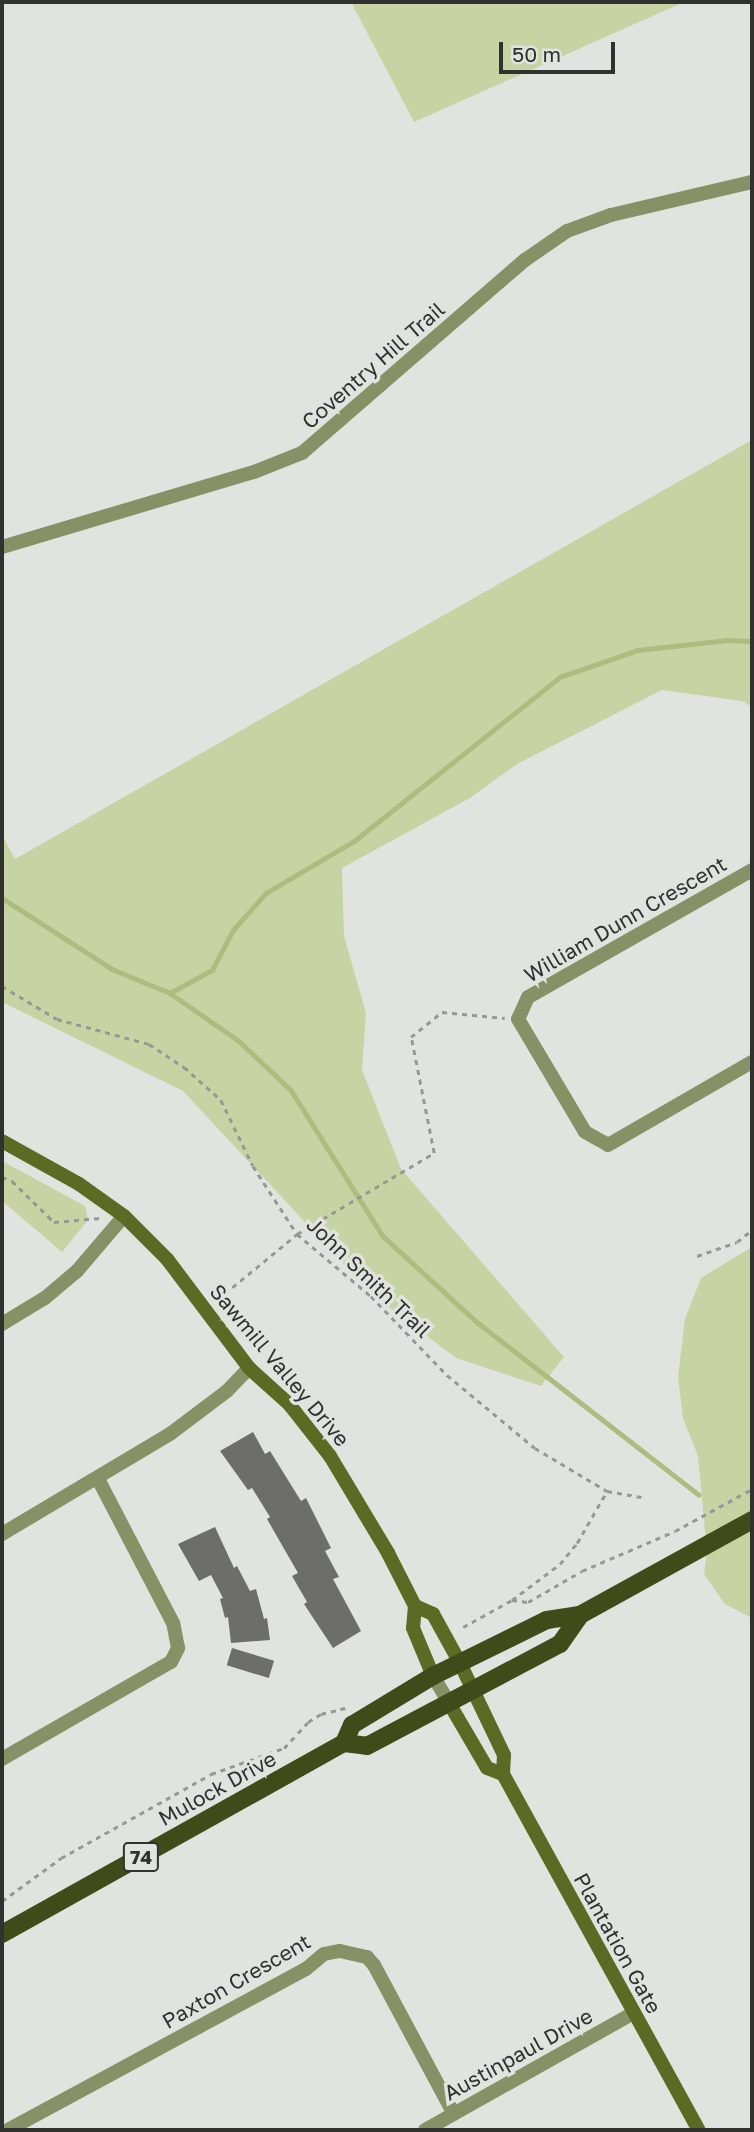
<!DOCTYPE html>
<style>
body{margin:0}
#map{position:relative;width:754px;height:2132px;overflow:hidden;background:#e1e3df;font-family:"Golos Text",sans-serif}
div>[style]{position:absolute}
.green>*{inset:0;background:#c7d3a3}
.stream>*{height:4.5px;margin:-2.25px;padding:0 2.25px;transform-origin:2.25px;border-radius:2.25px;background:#aebc80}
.building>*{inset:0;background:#6d6d6a;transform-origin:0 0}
.path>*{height:2.5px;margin-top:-1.25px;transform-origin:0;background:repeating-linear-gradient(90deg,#979895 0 5px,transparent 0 10px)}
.street>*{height:14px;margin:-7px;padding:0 7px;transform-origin:7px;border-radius:7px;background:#879165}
.secondary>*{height:14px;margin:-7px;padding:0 7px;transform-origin:7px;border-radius:7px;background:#5c6a23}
.primary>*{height:18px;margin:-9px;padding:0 9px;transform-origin:9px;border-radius:9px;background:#414b1a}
span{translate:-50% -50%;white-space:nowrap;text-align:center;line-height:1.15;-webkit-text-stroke:7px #e1e3df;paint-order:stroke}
.shield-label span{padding:2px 5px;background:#e1e3df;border:2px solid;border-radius:5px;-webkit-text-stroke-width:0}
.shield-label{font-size:19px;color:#313230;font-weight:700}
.street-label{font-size:21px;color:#313230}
.frame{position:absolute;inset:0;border:4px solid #313230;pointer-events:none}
.scale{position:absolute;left:499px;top:42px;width:116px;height:32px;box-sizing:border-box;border:4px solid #313230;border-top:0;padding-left:9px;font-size:21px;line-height:24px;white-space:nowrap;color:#313230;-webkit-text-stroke:5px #e1e3df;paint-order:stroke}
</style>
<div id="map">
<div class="green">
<i style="clip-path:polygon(351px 2px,684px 2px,414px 122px)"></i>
<i style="clip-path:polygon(752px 440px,752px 707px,742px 701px,662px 690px,517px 764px,470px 798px,342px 868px,344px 936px,366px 1013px,362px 1070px,401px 1169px,564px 1357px,541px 1386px,456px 1358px,372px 1294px,183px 1091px,2px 1002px,2px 835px,15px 859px)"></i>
<i style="clip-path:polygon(2px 1161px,85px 1206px,88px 1220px,62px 1252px,2px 1201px)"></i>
<i style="clip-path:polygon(752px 1247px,752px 1618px,725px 1604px,704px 1574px,707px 1552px,698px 1456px,683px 1418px,678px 1377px,685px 1319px,701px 1278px)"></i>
</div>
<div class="stream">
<i style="left:2px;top:898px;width:131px;rotate:32.8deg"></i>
<i style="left:112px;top:969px;width:63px;rotate:22.5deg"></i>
<i style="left:170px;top:993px;width:84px;rotate:34.8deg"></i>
<i style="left:239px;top:1041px;width:71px;rotate:43.3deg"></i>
<i style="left:291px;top:1090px;width:173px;rotate:57.8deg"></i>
<i style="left:383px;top:1236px;width:127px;rotate:42.5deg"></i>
<i style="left:477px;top:1322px;width:281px;rotate:37.9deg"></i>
<i style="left:170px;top:993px;width:48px;rotate:-28.7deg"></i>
<i style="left:212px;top:970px;width:45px;rotate:-62.3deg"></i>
<i style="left:233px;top:930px;width:50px;rotate:-48.3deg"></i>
<i style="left:266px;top:893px;width:102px;rotate:-30.6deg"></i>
<i style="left:354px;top:841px;width:263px;rotate:-38.5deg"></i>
<i style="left:560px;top:677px;width:83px;rotate:-19.1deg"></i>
<i style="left:638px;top:650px;width:90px;rotate:-6.4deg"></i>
<i style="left:727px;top:640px;width:25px;rotate:2deg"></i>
</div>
<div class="building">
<i style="clip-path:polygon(253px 1432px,265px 1454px,270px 1451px,301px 1501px,306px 1498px,331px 1548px,325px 1551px,339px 1577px,333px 1579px,361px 1631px,333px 1648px,304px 1604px,307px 1602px,292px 1576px,298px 1573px,267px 1519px,270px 1517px,252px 1488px,248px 1490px,220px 1451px)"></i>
<i style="clip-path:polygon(215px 1527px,234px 1568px,237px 1566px,250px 1591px,256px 1589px,264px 1619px,267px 1618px,270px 1640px,231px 1643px,228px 1617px,225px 1618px,220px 1599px,223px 1598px,211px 1575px,199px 1581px,178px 1544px)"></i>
<i style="left:232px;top:1648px;width:44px;height:18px;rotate:17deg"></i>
</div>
<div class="path">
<i style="left:2px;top:986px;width:64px;rotate:31deg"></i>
<i style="left:57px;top:1019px;width:95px;rotate:15.2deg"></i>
<i style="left:149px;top:1044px;width:42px;rotate:33.3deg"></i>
<i style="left:184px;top:1067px;width:50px;rotate:41.7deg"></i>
<i style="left:221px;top:1100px;width:73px;rotate:64.1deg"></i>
<i style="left:253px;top:1166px;width:81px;rotate:57.1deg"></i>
<i style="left:297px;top:1234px;width:97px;rotate:40deg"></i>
<i style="left:371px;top:1296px;width:110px;rotate:46.1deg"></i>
<i style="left:447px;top:1375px;width:114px;rotate:39.7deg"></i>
<i style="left:535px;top:1448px;width:84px;rotate:30.8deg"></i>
<i style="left:607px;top:1491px;width:39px;rotate:10deg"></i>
<i style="left:2px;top:1177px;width:11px;rotate:22deg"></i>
<i style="left:12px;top:1181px;width:59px;rotate:44.3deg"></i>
<i style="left:54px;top:1222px;width:46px;rotate:-5deg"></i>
<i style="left:697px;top:1256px;width:42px;rotate:-19.3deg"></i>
<i style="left:737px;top:1242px;width:19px;rotate:-39deg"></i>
<i style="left:217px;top:1300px;width:104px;rotate:-39.5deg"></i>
<i style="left:297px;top:1234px;width:159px;rotate:-30.6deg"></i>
<i style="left:434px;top:1153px;width:118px;rotate:-101.2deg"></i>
<i style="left:411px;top:1037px;width:40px;rotate:-39deg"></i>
<i style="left:442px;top:1012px;width:63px;rotate:5.4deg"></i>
<i style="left:512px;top:1600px;width:16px;rotate:7deg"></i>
<i style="left:528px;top:1602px;width:62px;rotate:-29.9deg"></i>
<i style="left:582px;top:1571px;width:101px;rotate:-23.3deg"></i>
<i style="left:675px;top:1531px;width:88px;rotate:-28.6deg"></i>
<i style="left:463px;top:1627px;width:56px;rotate:-28.9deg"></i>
<i style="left:512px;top:1600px;width:60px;rotate:-36.9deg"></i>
<i style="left:560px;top:1564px;width:27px;rotate:-51deg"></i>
<i style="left:577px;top:1543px;width:60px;rotate:-60deg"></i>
<i style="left:2px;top:1901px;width:73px;rotate:-36.1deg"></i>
<i style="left:61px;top:1858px;width:172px;rotate:-29.2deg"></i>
<i style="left:211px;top:1774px;width:77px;rotate:-19.6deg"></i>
<i style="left:284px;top:1748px;width:35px;rotate:-47deg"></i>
<i style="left:308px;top:1722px;width:15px;rotate:-32deg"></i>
<i style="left:321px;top:1714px;width:29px;rotate:-14deg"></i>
</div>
<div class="street">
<i style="left:2px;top:547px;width:263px;rotate:-16.6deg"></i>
<i style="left:254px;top:472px;width:52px;rotate:-21.6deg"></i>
<i style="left:302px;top:453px;width:295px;rotate:-40.9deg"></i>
<i style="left:525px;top:260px;width:51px;rotate:-34.6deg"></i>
<i style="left:567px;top:231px;width:47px;rotate:-20deg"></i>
<i style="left:611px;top:215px;width:145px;rotate:-13.2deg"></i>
<i style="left:752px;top:870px;width:257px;rotate:150.4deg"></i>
<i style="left:528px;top:997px;width:24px;rotate:114deg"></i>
<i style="left:518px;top:1019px;width:131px;rotate:59.3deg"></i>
<i style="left:585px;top:1132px;width:26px;rotate:29deg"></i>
<i style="left:608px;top:1145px;width:166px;rotate:-30deg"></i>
<i style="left:2px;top:1324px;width:50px;rotate:-31.2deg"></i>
<i style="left:45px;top:1298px;width:42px;rotate:-40.2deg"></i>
<i style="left:77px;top:1271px;width:72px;rotate:-49.5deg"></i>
<i style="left:2px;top:1534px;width:196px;rotate:-30.8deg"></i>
<i style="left:170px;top:1434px;width:71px;rotate:-37deg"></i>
<i style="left:227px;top:1391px;width:32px;rotate:-46deg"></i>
<i style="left:433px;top:1676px;width:31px;rotate:59deg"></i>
<i style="left:2px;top:1759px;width:195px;rotate:-29.9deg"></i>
<i style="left:171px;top:1662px;width:16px;rotate:-63deg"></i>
<i style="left:178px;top:1648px;width:25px;rotate:-101deg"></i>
<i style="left:173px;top:1623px;width:162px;rotate:-117.5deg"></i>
<i style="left:8px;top:2130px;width:339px;rotate:-28.4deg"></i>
<i style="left:306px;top:1969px;width:23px;rotate:-40deg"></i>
<i style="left:324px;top:1954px;width:16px;rotate:-11deg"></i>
<i style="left:340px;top:1951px;width:28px;rotate:13deg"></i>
<i style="left:367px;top:1957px;width:11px;rotate:49deg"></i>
<i style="left:374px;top:1965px;width:169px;rotate:61.8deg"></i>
<i style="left:425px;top:2130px;width:237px;rotate:-29.3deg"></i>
</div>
<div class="secondary">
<i style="left:2px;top:1141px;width:88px;rotate:29.2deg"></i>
<i style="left:79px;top:1184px;width:55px;rotate:35.4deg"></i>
<i style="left:124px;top:1216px;width:61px;rotate:45deg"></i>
<i style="left:167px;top:1259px;width:136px;rotate:53deg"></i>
<i style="left:249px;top:1368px;width:54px;rotate:42deg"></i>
<i style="left:289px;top:1404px;width:66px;rotate:51.7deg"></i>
<i style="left:330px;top:1456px;width:113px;rotate:59.1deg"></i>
<i style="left:388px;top:1553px;width:59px;rotate:63deg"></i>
<i style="left:415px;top:1606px;width:22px;rotate:95deg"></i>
<i style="left:413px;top:1628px;width:52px;rotate:67.4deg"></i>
<i style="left:415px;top:1606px;width:20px;rotate:24deg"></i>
<i style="left:433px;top:1614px;width:56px;rotate:61.1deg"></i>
<i style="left:460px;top:1663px;width:102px;rotate:64.4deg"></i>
<i style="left:504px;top:1755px;width:19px;rotate:93deg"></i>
<i style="left:503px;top:1774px;width:406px;rotate:61.2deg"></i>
<i style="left:449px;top:1703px;width:75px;rotate:59.7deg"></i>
<i style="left:487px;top:1768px;width:17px;rotate:21deg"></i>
</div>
<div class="primary">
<i style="left:344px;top:1743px;width:23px;rotate:7deg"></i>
<i style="left:367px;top:1746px;width:218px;rotate:-27.9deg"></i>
<i style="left:560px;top:1644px;width:35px;rotate:-55deg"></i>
<i style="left:2px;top:1934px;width:392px;rotate:-29.2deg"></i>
<i style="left:344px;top:1743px;width:20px;rotate:-66deg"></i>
<i style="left:352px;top:1725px;width:95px;rotate:-31.2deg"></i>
<i style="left:433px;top:1676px;width:127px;rotate:-26.2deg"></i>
<i style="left:547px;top:1620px;width:33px;rotate:-9deg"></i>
<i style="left:580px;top:1615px;width:196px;rotate:-28.9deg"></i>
</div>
<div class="shield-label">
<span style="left:141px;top:1857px">74</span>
</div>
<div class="street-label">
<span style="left:373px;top:365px;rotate:-41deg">Coventry Hill Trail</span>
<span style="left:625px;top:919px;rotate:-30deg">William Dunn Crescent</span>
<span style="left:369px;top:1277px;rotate:44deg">John Smith Trail</span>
<span style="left:280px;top:1365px;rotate:50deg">Sawmill Valley Drive</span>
<span style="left:217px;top:1788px;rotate:-29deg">Mulock Drive</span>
<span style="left:618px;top:1943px;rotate:61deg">Plantation Gate</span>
<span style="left:236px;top:1981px;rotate:-30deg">Paxton Crescent</span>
<span style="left:518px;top:2054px;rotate:-29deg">Austinpaul Drive</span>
</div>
<div class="frame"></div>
<div class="scale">50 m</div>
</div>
